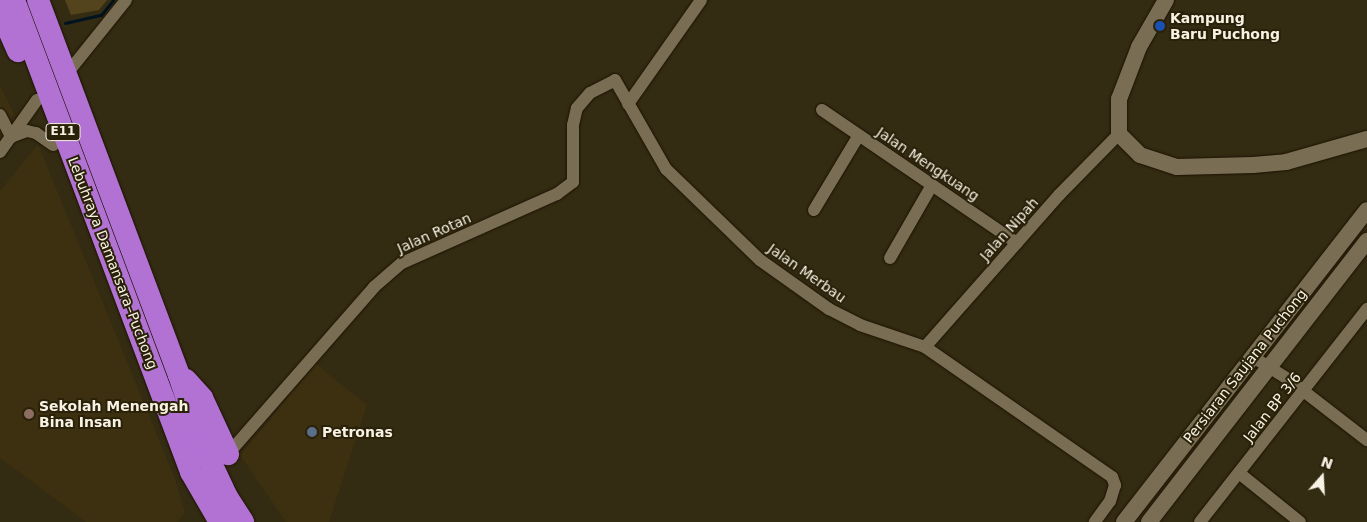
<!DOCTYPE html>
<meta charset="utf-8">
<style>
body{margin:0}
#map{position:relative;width:1367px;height:522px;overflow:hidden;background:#342b13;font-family:"DejaVu Sans",sans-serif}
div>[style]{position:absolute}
.built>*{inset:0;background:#3c3010}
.green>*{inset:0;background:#53441e}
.stream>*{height:3px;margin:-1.5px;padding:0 1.5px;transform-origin:1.5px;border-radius:1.5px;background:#001320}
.roads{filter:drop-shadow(0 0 1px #1c1300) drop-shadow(0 0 1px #1c1300)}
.minor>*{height:12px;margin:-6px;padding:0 6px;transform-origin:6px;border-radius:6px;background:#796e54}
.tertiary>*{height:16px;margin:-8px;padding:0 8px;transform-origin:8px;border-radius:8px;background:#796e54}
.motorway>*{height:22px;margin:-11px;padding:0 11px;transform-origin:11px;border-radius:11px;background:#b172d4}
.dots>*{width:14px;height:14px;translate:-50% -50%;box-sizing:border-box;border:2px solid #2a2109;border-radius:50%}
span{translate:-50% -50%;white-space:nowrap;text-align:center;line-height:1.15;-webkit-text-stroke:4px #2a2109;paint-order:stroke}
.shield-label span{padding:1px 4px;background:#2a2109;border:1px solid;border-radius:4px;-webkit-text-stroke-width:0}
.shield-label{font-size:12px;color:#f8f2e4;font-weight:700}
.poi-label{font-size:14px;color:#f8f2e4;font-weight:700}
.left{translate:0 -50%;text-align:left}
.street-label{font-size:14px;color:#f8f2e4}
.north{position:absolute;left:1297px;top:452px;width:50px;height:50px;-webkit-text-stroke:4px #2a2109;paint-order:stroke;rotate:19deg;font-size:14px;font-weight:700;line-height:20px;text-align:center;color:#f8f2e4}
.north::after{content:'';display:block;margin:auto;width:18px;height:22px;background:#f8f2e4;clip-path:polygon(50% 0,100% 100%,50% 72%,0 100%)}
</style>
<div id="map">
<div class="built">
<i style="clip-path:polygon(0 86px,14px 114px,0 134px)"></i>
<i style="clip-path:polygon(38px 144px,175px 479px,185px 512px,178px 522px,86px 522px,0 458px,0 191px)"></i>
<i style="clip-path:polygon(316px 364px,367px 405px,329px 522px,286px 522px,240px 455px)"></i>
</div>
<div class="green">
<i style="clip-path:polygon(65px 0,107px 0,99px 10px,71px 15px)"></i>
</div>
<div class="stream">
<i style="left:65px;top:23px;width:37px;rotate:-13deg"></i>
<i style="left:101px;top:15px;width:19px;rotate:-51deg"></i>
</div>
<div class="roads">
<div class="minor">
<i style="left:65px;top:76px;width:97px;rotate:-51.2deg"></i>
<i style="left:628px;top:104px;width:127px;rotate:-54.9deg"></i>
<i style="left:822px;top:110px;width:236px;rotate:34.3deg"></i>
<i style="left:0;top:115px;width:25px;rotate:63deg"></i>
<i style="left:11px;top:137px;width:17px;rotate:-21deg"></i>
<i style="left:27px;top:131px;width:9px;rotate:13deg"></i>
<i style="left:36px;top:133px;width:21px;rotate:35deg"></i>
<i style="left:0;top:152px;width:64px;rotate:-54.6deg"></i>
<i style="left:814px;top:210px;width:87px;rotate:-59deg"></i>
<i style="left:890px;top:258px;width:84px;rotate:-60.1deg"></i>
<i style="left:925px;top:347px;width:203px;rotate:-48.6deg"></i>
<i style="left:1059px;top:195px;width:86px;rotate:-45.5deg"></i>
<i style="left:1253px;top:357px;width:41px;rotate:32.2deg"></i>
<i style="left:1288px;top:379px;width:100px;rotate:37.7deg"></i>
<i style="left:228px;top:454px;width:222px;rotate:-48.8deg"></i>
<i style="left:374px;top:287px;width:37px;rotate:-41deg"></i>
<i style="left:402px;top:263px;width:170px;rotate:-24deg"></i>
<i style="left:557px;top:194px;width:20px;rotate:-37deg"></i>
<i style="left:573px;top:182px;width:57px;rotate:-90deg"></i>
<i style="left:573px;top:125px;width:17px;rotate:-77deg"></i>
<i style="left:577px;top:108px;width:20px;rotate:-49deg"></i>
<i style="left:590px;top:93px;width:28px;rotate:-27deg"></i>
<i style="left:615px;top:80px;width:103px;rotate:60.2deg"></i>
<i style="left:666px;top:169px;width:131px;rotate:44.1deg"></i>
<i style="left:760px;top:260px;width:85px;rotate:35.4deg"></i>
<i style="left:829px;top:309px;width:35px;rotate:27deg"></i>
<i style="left:860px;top:325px;width:69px;rotate:18.7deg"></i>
<i style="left:925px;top:347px;width:228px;rotate:34.8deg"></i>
<i style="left:1112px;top:477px;width:9px;rotate:69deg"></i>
<i style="left:1115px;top:485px;width:17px;rotate:107deg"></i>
<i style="left:1110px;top:501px;width:26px;rotate:126deg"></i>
<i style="left:1239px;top:473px;width:78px;rotate:38.8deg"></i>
<i style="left:1200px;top:522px;width:271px;rotate:-51.9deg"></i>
</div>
<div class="tertiary">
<i style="left:1166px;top:0;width:54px;rotate:119.9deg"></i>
<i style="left:1139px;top:47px;width:56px;rotate:111deg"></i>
<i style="left:1119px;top:99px;width:35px;rotate:90deg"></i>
<i style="left:1119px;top:134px;width:30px;rotate:45deg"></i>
<i style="left:1140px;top:155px;width:39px;rotate:18deg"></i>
<i style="left:1177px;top:167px;width:76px;rotate:-1.5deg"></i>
<i style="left:1253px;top:165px;width:33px;rotate:-5deg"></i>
<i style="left:1286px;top:162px;width:84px;rotate:-15.9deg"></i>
<i style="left:1124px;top:522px;width:395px;rotate:-52.1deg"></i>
<i style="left:1149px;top:522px;width:356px;rotate:-52.2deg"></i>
</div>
<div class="motorway">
<i style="left:14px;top:0;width:504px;rotate:69.44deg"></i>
<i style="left:191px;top:472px;width:58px;rotate:59.9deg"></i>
<i style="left:38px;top:0;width:401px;rotate:69.4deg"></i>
<i style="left:179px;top:375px;width:73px;rotate:71.6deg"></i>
<i style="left:202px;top:444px;width:59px;rotate:64.7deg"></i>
<i style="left:227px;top:497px;width:30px;rotate:57deg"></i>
<i style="left:0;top:10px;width:45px;rotate:66.3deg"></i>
<i style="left:186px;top:380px;width:24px;rotate:48deg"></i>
<i style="left:202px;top:398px;width:62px;rotate:65.1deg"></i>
</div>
</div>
<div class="dots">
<i style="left:1160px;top:26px;background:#1a4fb4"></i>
<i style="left:29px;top:414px;background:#8d6e63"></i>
<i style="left:312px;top:432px;background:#5c6f8a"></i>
</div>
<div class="shield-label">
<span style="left:63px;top:132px">E11</span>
</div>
<div class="poi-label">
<span class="left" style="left:1170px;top:26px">Kampung<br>Baru Puchong</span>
<span class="left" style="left:39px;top:414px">Sekolah Menengah<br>Bina Insan</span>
<span class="left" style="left:322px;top:432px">Petronas</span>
</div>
<div class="street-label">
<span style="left:928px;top:164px;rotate:34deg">Jalan Mengkuang</span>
<span style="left:1009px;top:229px;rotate:-48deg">Jalan Nipah</span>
<span style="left:434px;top:233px;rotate:-24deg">Jalan Rotan</span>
<span style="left:113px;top:263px;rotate:69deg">Lebuhraya Damansara–Puchong</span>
<span style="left:807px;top:273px;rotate:35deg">Jalan Merbau</span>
<span style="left:1245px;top:366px;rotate:-52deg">Persiaran Saujana Puchong</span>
<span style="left:1272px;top:407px;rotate:-52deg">Jalan BP 3/6</span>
</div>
<div class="north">N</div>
</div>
